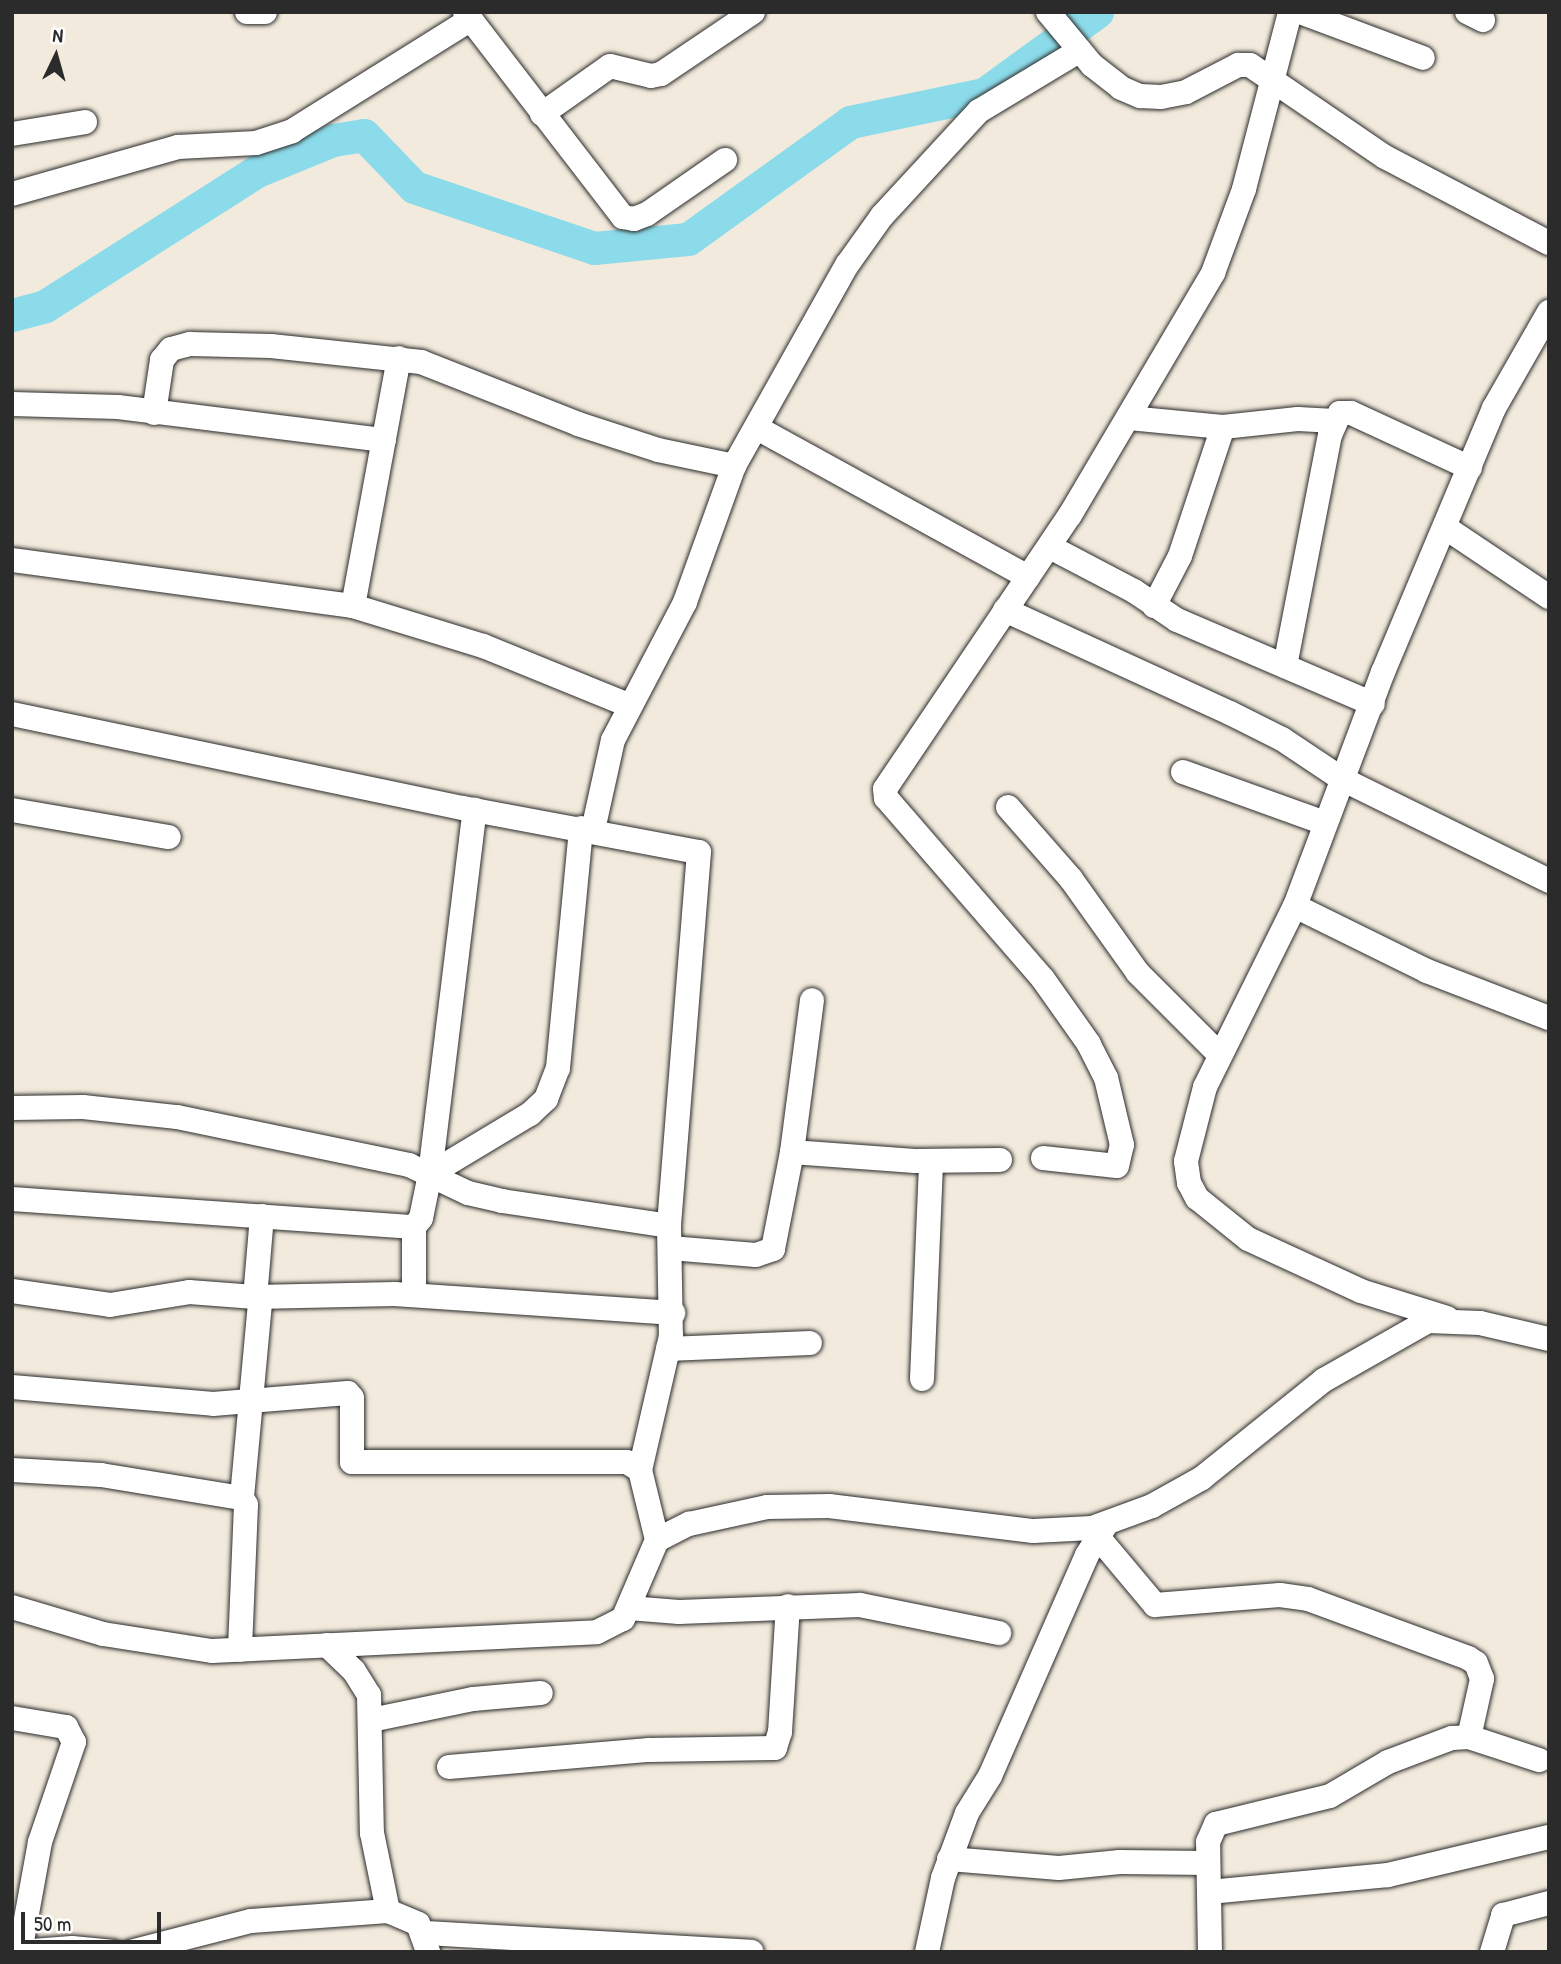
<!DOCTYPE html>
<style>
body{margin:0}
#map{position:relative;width:1561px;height:1964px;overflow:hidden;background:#f2eadc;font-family:"Patrick Hand",sans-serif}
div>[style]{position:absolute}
.river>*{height:33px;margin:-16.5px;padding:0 16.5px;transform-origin:16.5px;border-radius:16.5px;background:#8cdbea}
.roads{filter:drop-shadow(0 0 2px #2b2b2b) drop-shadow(0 0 2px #2b2b2b)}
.minor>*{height:24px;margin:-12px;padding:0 12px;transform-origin:12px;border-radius:12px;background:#fff}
span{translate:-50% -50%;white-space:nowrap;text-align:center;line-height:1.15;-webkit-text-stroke:5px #fff;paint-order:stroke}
.frame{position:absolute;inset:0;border:14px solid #2b2b2b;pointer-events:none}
.north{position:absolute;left:21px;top:21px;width:70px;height:70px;-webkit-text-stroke:5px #fff;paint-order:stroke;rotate:5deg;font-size:19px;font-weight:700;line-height:28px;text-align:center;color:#2b2b2b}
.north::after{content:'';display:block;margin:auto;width:24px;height:32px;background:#2b2b2b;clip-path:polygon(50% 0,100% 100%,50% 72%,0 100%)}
.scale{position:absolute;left:21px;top:1912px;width:140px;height:32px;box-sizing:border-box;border:4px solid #2b2b2b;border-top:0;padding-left:9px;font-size:21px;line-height:24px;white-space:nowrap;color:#2b2b2b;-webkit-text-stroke:5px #fff;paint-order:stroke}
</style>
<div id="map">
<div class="river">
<i style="left:12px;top:315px;width:34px;rotate:-15deg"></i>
<i style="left:45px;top:306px;width:251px;rotate:-32.5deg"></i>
<i style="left:257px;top:171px;width:82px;rotate:-22.2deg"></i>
<i style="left:333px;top:140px;width:31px;rotate:-9deg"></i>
<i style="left:364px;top:135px;width:72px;rotate:46.1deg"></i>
<i style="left:414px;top:187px;width:190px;rotate:18.7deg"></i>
<i style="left:594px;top:248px;width:94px;rotate:-5.5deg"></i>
<i style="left:688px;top:239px;width:200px;rotate:-35.8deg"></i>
<i style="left:850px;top:122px;width:137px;rotate:-11.8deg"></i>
<i style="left:984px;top:94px;width:140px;rotate:-36deg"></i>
</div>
<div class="roads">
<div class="minor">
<i style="left:247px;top:12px;width:18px"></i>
<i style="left:465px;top:12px;width:259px;rotate:52.4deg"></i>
<i style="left:623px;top:217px;width:11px;rotate:10deg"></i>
<i style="left:634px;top:219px;width:14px;rotate:-21deg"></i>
<i style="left:647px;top:214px;width:95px;rotate:-34.7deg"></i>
<i style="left:1048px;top:12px;width:69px;rotate:50.3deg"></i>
<i style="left:1092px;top:65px;width:37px;rotate:38deg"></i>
<i style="left:1121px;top:88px;width:21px;rotate:23deg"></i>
<i style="left:1140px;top:96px;width:21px;rotate:3deg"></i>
<i style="left:1161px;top:97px;width:25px;rotate:-11deg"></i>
<i style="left:1186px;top:92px;width:59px;rotate:-27.4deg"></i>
<i style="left:1238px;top:65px;width:12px"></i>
<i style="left:1250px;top:65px;width:163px;rotate:34.3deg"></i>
<i style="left:1385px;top:157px;width:185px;rotate:27.7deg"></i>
<i style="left:1300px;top:12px;width:131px;rotate:20.5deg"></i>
<i style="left:1467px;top:12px;width:18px;rotate:27deg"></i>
<i style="left:542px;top:114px;width:83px;rotate:-35.2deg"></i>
<i style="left:610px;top:66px;width:42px;rotate:13.7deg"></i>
<i style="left:651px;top:76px;width:10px;rotate:-11deg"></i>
<i style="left:661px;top:74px;width:111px;rotate:-34deg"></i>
<i style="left:12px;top:134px;width:74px;rotate:-9.3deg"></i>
<i style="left:12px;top:194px;width:173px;rotate:-15.8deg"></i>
<i style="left:178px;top:147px;width:78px;rotate:-2.9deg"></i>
<i style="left:256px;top:143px;width:38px;rotate:-18deg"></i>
<i style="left:292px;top:131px;width:211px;rotate:-32deg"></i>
<i style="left:12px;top:404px;width:106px;rotate:1.6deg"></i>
<i style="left:118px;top:407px;width:268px;rotate:7.1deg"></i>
<i style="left:154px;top:413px;width:54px;rotate:-81.4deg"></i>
<i style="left:162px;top:360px;width:14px;rotate:-51deg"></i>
<i style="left:171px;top:349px;width:20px;rotate:-15deg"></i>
<i style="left:190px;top:344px;width:81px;rotate:1.4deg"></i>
<i style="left:271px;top:346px;width:151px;rotate:6.1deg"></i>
<i style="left:421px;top:362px;width:169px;rotate:21.5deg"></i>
<i style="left:578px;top:424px;width:84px;rotate:18deg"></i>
<i style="left:658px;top:450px;width:78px;rotate:11.9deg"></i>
<i style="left:734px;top:466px;width:231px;rotate:-60.7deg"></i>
<i style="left:847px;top:265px;width:60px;rotate:-54.5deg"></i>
<i style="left:882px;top:216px;width:143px;rotate:-47.3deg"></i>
<i style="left:979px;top:111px;width:117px;rotate:-31deg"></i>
<i style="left:1129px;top:418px;width:94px;rotate:5.5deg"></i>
<i style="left:1223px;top:427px;width:75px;rotate:-6.1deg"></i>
<i style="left:1298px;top:419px;width:37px;rotate:3deg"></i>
<i style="left:759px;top:429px;width:307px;rotate:28.8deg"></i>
<i style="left:1446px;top:528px;width:124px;rotate:33.8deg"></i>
<i style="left:1050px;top:547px;width:95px;rotate:27.6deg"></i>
<i style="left:1134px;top:591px;width:52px;rotate:34deg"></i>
<i style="left:1177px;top:620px;width:213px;rotate:23.2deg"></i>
<i style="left:12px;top:560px;width:344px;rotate:7.7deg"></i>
<i style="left:353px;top:606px;width:136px;rotate:17.1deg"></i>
<i style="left:483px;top:646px;width:157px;rotate:22.1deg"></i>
<i style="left:353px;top:606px;width:252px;rotate:-79.5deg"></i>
<i style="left:1154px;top:606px;width:56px;rotate:-62.5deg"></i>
<i style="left:1180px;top:556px;width:136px;rotate:-71.6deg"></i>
<i style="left:1005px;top:610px;width:247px;rotate:24.6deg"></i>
<i style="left:1230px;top:713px;width:58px;rotate:26.6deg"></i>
<i style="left:1282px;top:739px;width:72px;rotate:33.7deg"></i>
<i style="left:1342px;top:779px;width:231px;rotate:26.2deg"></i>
<i style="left:1285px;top:666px;width:235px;rotate:-79deg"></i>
<i style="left:1330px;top:435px;width:24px;rotate:-66deg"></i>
<i style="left:1340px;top:413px;width:11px"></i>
<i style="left:1351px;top:413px;width:131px;rotate:24.8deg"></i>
<i style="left:12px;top:714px;width:461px;rotate:11.8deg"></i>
<i style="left:463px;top:808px;width:240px;rotate:10.6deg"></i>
<i style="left:699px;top:852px;width:375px;rotate:94.6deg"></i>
<i style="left:669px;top:1226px;width:110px;rotate:89deg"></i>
<i style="left:671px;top:1336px;width:138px;rotate:103deg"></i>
<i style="left:1183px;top:772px;width:151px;rotate:19.8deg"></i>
<i style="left:1008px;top:807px;width:96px;rotate:48.8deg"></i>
<i style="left:1071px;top:879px;width:115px;rotate:54.5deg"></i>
<i style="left:1138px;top:973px;width:116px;rotate:45deg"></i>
<i style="left:12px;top:810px;width:159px;rotate:9.8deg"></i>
<i style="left:593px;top:830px;width:92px;rotate:-77.5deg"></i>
<i style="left:613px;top:740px;width:156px;rotate:-62.4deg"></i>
<i style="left:685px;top:602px;width:145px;rotate:-70.2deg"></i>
<i style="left:1295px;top:906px;width:147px;rotate:26.2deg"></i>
<i style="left:1427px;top:971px;width:131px;rotate:21.1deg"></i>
<i style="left:12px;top:1108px;width:71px;rotate:-0.8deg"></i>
<i style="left:83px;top:1107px;width:95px;rotate:6.1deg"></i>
<i style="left:177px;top:1117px;width:237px;rotate:11.7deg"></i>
<i style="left:409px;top:1165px;width:65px;rotate:25.4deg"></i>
<i style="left:468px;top:1193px;width:35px;rotate:13deg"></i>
<i style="left:502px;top:1201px;width:169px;rotate:8.5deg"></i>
<i style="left:792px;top:1152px;width:123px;rotate:4.2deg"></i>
<i style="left:915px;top:1161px;width:85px;rotate:-0.7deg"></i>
<i style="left:1043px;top:1158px;width:74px;rotate:6.2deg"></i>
<i style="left:1117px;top:1166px;width:22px;rotate:-77deg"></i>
<i style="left:1122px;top:1145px;width:69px;rotate:-103.4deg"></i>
<i style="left:1106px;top:1078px;width:38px;rotate:-117deg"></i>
<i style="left:1089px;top:1044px;width:80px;rotate:-125.3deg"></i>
<i style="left:1043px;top:979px;width:240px;rotate:-130.9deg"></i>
<i style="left:886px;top:798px;width:9px;rotate:-96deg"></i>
<i style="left:885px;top:789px;width:331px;rotate:-56deg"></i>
<i style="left:1070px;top:515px;width:281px;rotate:-59.4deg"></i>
<i style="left:1213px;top:273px;width:90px;rotate:-69.7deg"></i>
<i style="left:1244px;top:189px;width:183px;rotate:-75.4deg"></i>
<i style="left:430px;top:1174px;width:117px;rotate:-31deg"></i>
<i style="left:530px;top:1114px;width:22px;rotate:-43deg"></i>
<i style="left:546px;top:1099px;width:33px;rotate:-69deg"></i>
<i style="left:558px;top:1068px;width:241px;rotate:-84.5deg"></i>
<i style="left:12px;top:1199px;width:403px;rotate:4deg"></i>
<i style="left:414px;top:1227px;width:11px;rotate:-52deg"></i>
<i style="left:421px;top:1218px;width:45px;rotate:-78.4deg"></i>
<i style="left:430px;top:1174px;width:367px;rotate:-83deg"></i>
<i style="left:262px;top:1216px;width:81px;rotate:94.9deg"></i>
<i style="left:255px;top:1297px;width:140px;rotate:-1.2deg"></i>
<i style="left:395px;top:1294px;width:279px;rotate:3.9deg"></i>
<i style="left:414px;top:1227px;width:68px;rotate:90deg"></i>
<i style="left:670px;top:1248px;width:86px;rotate:4.7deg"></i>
<i style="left:756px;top:1255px;width:18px;rotate:-19deg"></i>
<i style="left:773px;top:1249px;width:99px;rotate:-78.9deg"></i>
<i style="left:792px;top:1152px;width:153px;rotate:-82.5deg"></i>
<i style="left:12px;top:1291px;width:99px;rotate:8.1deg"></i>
<i style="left:110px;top:1305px;width:80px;rotate:-9.3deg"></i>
<i style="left:189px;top:1292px;width:66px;rotate:4.3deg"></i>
<i style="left:255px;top:1297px;width:8px;rotate:50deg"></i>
<i style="left:260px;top:1303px;width:196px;rotate:95.3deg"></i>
<i style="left:1447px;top:1318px;width:90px;rotate:-162.6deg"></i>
<i style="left:1361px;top:1291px;width:124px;rotate:-155.3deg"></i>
<i style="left:1248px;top:1239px;width:65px;rotate:-141.2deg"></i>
<i style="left:1197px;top:1198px;width:17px;rotate:-118deg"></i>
<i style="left:1189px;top:1183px;width:22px;rotate:-98deg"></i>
<i style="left:1186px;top:1161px;width:76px;rotate:-75.6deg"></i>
<i style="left:1205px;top:1087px;width:202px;rotate:-63.6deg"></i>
<i style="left:1295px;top:906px;width:250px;rotate:-69.4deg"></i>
<i style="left:1383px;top:672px;width:286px;rotate:-67.2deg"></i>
<i style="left:1494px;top:408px;width:111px;rotate:-60.2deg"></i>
<i style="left:668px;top:1349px;width:142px;rotate:-2.4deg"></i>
<i style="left:922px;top:1379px;width:218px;rotate:-87.6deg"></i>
<i style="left:12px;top:1387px;width:202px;rotate:4.8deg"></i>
<i style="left:213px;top:1404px;width:135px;rotate:-4.7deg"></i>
<i style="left:348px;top:1393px;width:6px;rotate:51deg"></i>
<i style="left:352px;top:1398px;width:64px;rotate:90deg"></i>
<i style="left:352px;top:1462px;width:275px"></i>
<i style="left:627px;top:1462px;width:15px;rotate:32deg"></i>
<i style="left:640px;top:1470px;width:72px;rotate:76.3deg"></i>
<i style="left:12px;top:1470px;width:89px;rotate:3.2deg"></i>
<i style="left:101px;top:1475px;width:143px;rotate:9.3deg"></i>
<i style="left:242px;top:1498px;width:8px;rotate:60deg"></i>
<i style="left:246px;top:1505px;width:145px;rotate:92.4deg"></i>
<i style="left:1098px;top:1537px;width:89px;rotate:50deg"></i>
<i style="left:1155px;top:1605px;width:125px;rotate:-4.6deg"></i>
<i style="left:1280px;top:1595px;width:28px;rotate:8deg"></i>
<i style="left:1308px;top:1599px;width:171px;rotate:20.2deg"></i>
<i style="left:1468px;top:1658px;width:9px;rotate:32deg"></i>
<i style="left:1476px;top:1663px;width:17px;rotate:69deg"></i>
<i style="left:1482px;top:1679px;width:59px;rotate:102.6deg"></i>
<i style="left:12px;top:1607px;width:95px;rotate:16.5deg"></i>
<i style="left:103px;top:1634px;width:110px;rotate:8.9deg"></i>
<i style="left:212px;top:1651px;width:385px;rotate:-2.8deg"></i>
<i style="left:597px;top:1632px;width:29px;rotate:-27deg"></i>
<i style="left:623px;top:1619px;width:86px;rotate:-66.7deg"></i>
<i style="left:657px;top:1540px;width:36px;rotate:-27deg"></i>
<i style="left:689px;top:1524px;width:80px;rotate:-12.3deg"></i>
<i style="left:767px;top:1507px;width:62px;rotate:-0.9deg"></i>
<i style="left:829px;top:1506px;width:206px;rotate:7deg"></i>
<i style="left:1033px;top:1531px;width:59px;rotate:-2.9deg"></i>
<i style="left:1092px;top:1528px;width:64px;rotate:-20.1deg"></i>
<i style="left:1152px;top:1506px;width:57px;rotate:-29.2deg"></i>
<i style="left:1202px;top:1478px;width:156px;rotate:-38.8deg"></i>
<i style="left:1324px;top:1380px;width:120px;rotate:-29.6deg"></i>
<i style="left:1428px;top:1321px;width:52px;rotate:2.2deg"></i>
<i style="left:1480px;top:1323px;width:71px;rotate:13.1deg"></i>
<i style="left:629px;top:1608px;width:50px;rotate:4.6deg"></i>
<i style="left:679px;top:1612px;width:181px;rotate:-2.2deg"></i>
<i style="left:860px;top:1605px;width:142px;rotate:11.4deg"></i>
<i style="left:327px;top:1645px;width:37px;rotate:44deg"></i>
<i style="left:354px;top:1671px;width:28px;rotate:58deg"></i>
<i style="left:369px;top:1695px;width:138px;rotate:88.8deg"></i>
<i style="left:372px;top:1833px;width:80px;rotate:78.4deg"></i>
<i style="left:12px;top:1718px;width:55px;rotate:9.5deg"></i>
<i style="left:66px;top:1727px;width:17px;rotate:62deg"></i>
<i style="left:74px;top:1742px;width:106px;rotate:108.8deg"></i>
<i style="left:40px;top:1842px;width:112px;rotate:100.3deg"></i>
<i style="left:371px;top:1720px;width:104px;rotate:-11.6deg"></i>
<i style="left:473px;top:1699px;width:68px;rotate:-5deg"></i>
<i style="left:449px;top:1767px;width:201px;rotate:-4.9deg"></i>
<i style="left:649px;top:1750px;width:126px;rotate:-0.9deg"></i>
<i style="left:775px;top:1748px;width:17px;rotate:-73deg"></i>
<i style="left:780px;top:1732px;width:126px;rotate:-86.4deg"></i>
<i style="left:949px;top:1859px;width:110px;rotate:4.7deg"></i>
<i style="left:1059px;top:1868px;width:61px;rotate:-5.6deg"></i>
<i style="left:1120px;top:1862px;width:88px;rotate:0.7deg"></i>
<i style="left:1209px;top:1892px;width:180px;rotate:-5.4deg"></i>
<i style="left:1388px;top:1875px;width:165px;rotate:-13.3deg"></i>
<i style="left:425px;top:1933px;width:327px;rotate:3.3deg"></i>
<i style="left:19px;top:1952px;width:53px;rotate:-4.3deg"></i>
<i style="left:72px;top:1948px;width:42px;rotate:5.4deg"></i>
<i style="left:130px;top:1952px;width:125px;rotate:-14.4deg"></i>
<i style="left:251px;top:1921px;width:137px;rotate:-4.2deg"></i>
<i style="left:388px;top:1911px;width:33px;rotate:23deg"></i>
<i style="left:418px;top:1924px;width:30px;rotate:70deg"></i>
<i style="left:927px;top:1952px;width:76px;rotate:-77.8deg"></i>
<i style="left:943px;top:1878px;width:69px;rotate:-69.7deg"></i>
<i style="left:967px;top:1813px;width:44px;rotate:-58.1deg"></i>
<i style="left:990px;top:1776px;width:241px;rotate:-66.3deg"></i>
<i style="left:1087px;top:1555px;width:36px;rotate:-58deg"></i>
<i style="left:1210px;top:1952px;width:110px;rotate:-91deg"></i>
<i style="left:1208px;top:1842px;width:20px;rotate:-66deg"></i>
<i style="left:1216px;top:1824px;width:117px;rotate:-13.8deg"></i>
<i style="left:1330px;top:1796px;width:67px;rotate:-30.4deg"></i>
<i style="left:1388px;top:1762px;width:68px;rotate:-20.6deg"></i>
<i style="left:1452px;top:1738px;width:17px;rotate:-3deg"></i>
<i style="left:1469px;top:1737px;width:74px;rotate:18.2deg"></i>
<i style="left:1492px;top:1952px;width:39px;rotate:-73deg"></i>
<i style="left:1503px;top:1915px;width:48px;rotate:-14.6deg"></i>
</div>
</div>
<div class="frame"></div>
<div class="north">N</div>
<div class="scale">50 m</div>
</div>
